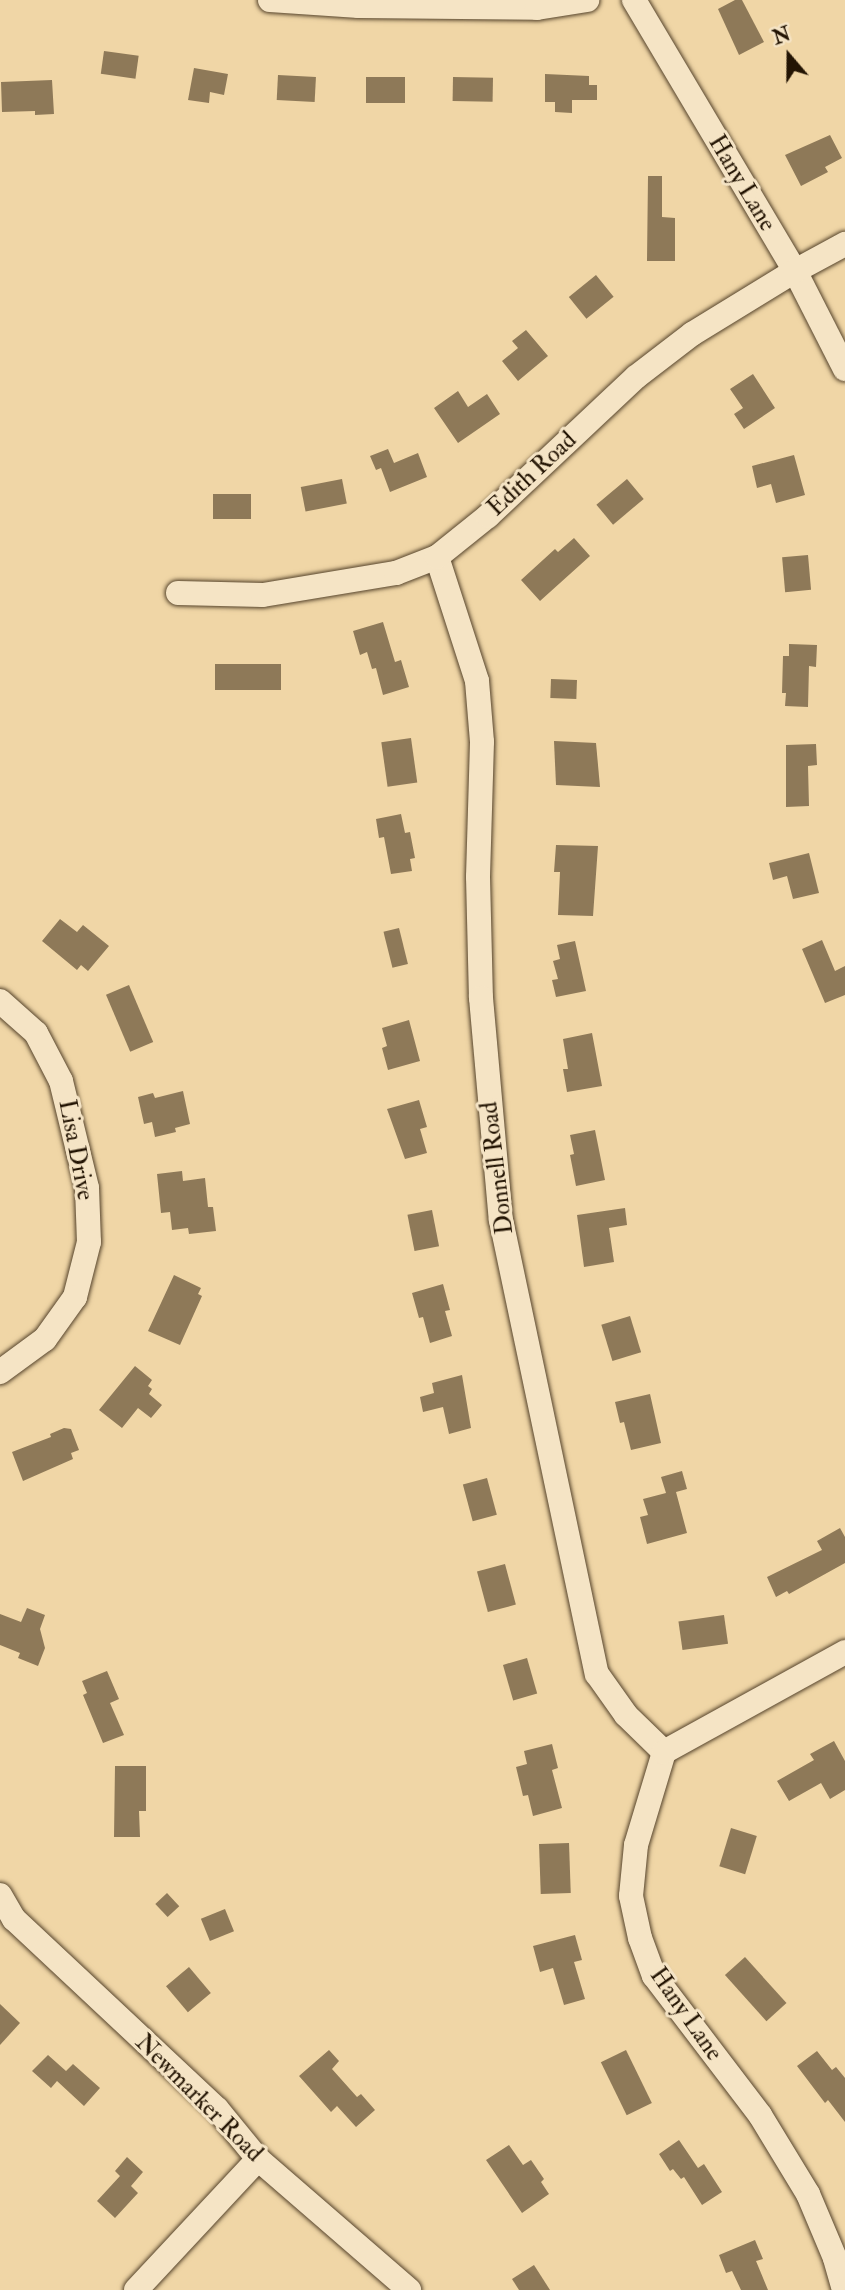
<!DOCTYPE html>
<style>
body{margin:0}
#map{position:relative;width:845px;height:2290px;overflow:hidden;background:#f0d6a6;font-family:"IM FELL Double Pica",serif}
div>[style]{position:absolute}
.building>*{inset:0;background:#8e7958;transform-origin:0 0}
.roads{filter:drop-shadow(0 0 2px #56442c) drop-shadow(0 0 2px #56442c)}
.minor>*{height:24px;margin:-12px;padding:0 12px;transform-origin:12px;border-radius:12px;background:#f5e4c5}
span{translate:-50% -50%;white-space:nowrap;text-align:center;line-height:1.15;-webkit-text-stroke:6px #f5e4c5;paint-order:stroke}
.street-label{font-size:24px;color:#231403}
.north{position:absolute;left:754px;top:21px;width:70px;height:70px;-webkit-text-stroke:5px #f5e4c5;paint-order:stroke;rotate:340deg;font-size:19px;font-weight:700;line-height:28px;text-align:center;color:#231403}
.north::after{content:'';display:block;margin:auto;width:24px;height:32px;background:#231403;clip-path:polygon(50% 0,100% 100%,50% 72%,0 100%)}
</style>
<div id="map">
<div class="building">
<i style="clip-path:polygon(735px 0,742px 0,764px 42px,739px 55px,718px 9px)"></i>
<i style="left:104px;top:51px;width:35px;height:23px;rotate:8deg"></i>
<i style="clip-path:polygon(194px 68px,228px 74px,224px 95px,210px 92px,209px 103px,188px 100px)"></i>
<i style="clip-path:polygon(545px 74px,589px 76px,589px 85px,597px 85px,597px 100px,572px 100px,572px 113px,555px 112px,555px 102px,545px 102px)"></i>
<i style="left:278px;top:75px;width:38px;height:25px;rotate:3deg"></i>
<i style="left:366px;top:77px;width:39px;height:26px"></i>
<i style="left:453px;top:77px;width:40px;height:24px;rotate:1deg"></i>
<i style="clip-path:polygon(52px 80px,54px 114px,35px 115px,35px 111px,2px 112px,1px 82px)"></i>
<i style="clip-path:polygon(830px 135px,842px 158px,825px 167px,828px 172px,801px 186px,785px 155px)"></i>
<i style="clip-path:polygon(648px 176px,662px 176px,662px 217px,675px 218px,675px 261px,647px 261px)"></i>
<i style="left:596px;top:275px;width:28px;height:35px;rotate:51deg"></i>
<i style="clip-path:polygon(526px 330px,548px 356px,518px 381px,502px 361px,518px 348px,512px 341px)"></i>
<i style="clip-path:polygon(753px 374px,775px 408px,744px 429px,734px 414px,743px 408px,730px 389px)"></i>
<i style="clip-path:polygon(458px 391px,468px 407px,487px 394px,500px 414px,458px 443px,434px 408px)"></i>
<i style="clip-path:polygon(388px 449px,394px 463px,418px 453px,427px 477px,390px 492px,381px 468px,376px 470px,370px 456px)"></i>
<i style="clip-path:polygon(794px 455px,805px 495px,776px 503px,771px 484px,757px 488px,752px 466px)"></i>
<i style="left:342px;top:479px;width:25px;height:42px;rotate:79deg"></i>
<i style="left:627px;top:479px;width:26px;height:40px;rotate:50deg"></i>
<i style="left:213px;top:494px;width:38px;height:25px"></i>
<i style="clip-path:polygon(574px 538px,590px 556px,540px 601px,521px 580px,555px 549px,558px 552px)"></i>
<i style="left:808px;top:555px;width:35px;height:26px;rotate:85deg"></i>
<i style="clip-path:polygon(383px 622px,395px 662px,401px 660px,409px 687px,383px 695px,376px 668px,372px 669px,367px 652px,360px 655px,353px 631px)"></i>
<i style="clip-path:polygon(789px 644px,817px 645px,816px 667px,809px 666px,808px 707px,785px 706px,786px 693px,782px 693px,783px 656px,789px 656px)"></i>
<i style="left:215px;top:664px;width:66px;height:26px"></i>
<i style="left:551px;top:679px;width:26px;height:19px;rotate:2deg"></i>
<i style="left:411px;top:738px;width:45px;height:30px;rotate:82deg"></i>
<i style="clip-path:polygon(554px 741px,596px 743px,600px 787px,556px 785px)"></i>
<i style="clip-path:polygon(816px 744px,817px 765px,808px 766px,809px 806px,786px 807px,786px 745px)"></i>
<i style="clip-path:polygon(401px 814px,405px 833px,410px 832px,415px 858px,410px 859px,412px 871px,391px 874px,384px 837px,379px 838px,376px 819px)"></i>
<i style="clip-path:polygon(556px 845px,598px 846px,593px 916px,558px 915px,560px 872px,554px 872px)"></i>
<i style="clip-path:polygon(809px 853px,819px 893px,793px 899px,787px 876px,773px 880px,769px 863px)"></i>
<i style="clip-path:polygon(60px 919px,77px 932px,83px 925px,109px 946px,88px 971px,81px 965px,77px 970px,42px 941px)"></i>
<i style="left:399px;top:928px;width:37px;height:16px;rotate:76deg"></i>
<i style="clip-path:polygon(822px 940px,835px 971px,845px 966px,845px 995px,825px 1003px,802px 949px)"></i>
<i style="clip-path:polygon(575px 941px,586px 991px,556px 997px,552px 980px,558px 979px,553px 961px,560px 959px,557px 945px)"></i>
<i style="left:129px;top:985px;width:62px;height:25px;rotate:67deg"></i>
<i style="clip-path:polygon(409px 1020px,420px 1061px,388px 1070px,382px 1048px,387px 1046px,382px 1028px)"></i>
<i style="clip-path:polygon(592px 1033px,602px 1086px,567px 1092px,563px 1069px,568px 1069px,563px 1039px)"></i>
<i style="clip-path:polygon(183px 1091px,190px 1124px,175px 1128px,176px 1132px,155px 1137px,152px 1122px,144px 1124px,138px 1097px,153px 1093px,155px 1098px)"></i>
<i style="clip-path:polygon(419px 1100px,427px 1127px,420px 1129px,427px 1153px,405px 1159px,387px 1109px)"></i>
<i style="clip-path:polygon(595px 1130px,605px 1180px,576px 1186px,570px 1155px,574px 1154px,570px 1135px)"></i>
<i style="clip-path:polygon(182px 1171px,183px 1181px,205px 1178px,208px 1207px,213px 1207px,216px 1231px,189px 1234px,188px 1228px,172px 1230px,170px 1212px,161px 1213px,157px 1174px)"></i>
<i style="clip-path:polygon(625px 1208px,627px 1225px,609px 1228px,614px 1262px,584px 1267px,577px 1215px)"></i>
<i style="left:432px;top:1210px;width:37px;height:25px;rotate:79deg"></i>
<i style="clip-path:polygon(174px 1275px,201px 1288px,198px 1294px,202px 1296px,180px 1345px,148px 1331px)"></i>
<i style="clip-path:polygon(443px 1284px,450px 1310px,445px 1311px,452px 1336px,430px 1343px,423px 1317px,419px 1318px,412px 1293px)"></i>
<i style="left:630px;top:1316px;width:38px;height:30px;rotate:73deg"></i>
<i style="clip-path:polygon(135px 1366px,152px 1380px,148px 1386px,152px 1389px,149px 1394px,162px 1405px,151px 1418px,138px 1408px,122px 1428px,99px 1410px)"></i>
<i style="clip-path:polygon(462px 1375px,471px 1428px,449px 1434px,443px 1407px,423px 1412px,420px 1397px,434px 1393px,432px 1383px)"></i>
<i style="clip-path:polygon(650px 1394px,661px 1443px,631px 1450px,624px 1422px,620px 1423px,615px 1402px)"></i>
<i style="clip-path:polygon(64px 1428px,71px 1429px,79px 1450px,71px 1453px,73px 1459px,23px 1481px,12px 1452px,51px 1437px,50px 1434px)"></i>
<i style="clip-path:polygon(682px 1471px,687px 1489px,676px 1492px,687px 1533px,647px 1544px,640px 1517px,648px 1515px,643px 1499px,666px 1493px,661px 1477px)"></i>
<i style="left:487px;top:1478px;width:38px;height:25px;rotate:75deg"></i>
<i style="clip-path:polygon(840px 1528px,845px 1537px,845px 1563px,789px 1594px,787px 1591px,776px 1597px,767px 1577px,822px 1550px,817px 1541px)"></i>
<i style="left:505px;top:1564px;width:42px;height:29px;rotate:75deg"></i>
<i style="clip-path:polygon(27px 1608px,45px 1615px,40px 1629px,45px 1648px,38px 1666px,18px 1658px,20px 1653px,0 1645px,0 1614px,21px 1622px)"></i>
<i style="left:724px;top:1615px;width:29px;height:46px;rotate:82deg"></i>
<i style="left:527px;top:1658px;width:37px;height:25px;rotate:74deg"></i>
<i style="clip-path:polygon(107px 1671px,119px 1699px,110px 1703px,124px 1735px,103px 1743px,83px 1695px,87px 1693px,82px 1681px)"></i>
<i style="clip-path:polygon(834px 1741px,845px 1761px,845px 1790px,830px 1799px,821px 1783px,789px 1801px,777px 1781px,814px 1760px,810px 1754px)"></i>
<i style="clip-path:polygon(552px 1744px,558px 1768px,552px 1770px,562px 1808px,533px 1816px,528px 1795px,523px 1796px,516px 1767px,527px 1764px,524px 1751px)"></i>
<i style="clip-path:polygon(115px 1766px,146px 1766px,146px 1811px,139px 1811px,140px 1837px,114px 1837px)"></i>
<i style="left:731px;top:1828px;width:27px;height:40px;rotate:17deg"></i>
<i style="left:569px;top:1843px;width:50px;height:30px;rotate:88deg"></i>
<i style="left:167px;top:1893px;width:18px;height:16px;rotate:47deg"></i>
<i style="left:225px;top:1909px;width:24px;height:26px;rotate:68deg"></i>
<i style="clip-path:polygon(575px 1935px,582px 1960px,574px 1962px,585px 1999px,564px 2005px,553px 1968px,540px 1972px,533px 1946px)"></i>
<i style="left:745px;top:1957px;width:62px;height:27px;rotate:48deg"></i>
<i style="left:189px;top:1967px;width:34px;height:30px;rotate:50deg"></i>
<i style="clip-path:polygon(0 2004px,20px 2023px,0 2045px)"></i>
<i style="clip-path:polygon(329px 2050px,339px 2061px,332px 2069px,357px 2097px,361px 2094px,375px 2110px,356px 2127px,337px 2106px,331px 2112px,299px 2076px)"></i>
<i style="left:626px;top:2050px;width:59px;height:28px;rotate:64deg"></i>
<i style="clip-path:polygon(817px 2051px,832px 2070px,836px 2067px,845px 2078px,845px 2122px,828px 2100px,825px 2103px,797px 2066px)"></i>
<i style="clip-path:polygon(48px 2055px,66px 2071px,73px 2064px,100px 2088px,84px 2106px,57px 2081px,51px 2088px,32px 2071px)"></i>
<i style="clip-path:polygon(679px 2140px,698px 2168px,704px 2164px,722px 2192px,702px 2205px,684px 2177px,681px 2179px,673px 2169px,670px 2171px,659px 2154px)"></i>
<i style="clip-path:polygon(509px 2145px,523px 2165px,531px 2160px,544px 2179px,541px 2182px,549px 2194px,522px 2213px,486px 2160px)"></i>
<i style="clip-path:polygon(127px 2157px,143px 2172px,131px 2186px,128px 2183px,138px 2193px,115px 2218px,97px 2201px,120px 2176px,115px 2171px)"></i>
<i style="clip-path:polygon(755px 2240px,763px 2259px,756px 2261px,768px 2290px,741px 2290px,732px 2271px,726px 2273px,719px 2255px)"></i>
<i style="clip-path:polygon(534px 2265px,550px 2290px,519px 2290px,512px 2279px)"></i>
</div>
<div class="roads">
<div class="minor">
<i style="left:270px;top:0;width:89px;rotate:3.9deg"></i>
<i style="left:359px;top:6px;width:178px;rotate:0.6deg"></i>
<i style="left:537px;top:8px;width:51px;rotate:-9.1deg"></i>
<i style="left:634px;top:0;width:315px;rotate:59.3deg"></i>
<i style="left:795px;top:271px;width:110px;rotate:63deg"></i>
<i style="left:437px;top:557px;width:130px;rotate:72.1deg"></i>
<i style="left:477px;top:681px;width:61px;rotate:85.3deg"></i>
<i style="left:482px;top:742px;width:135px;rotate:91.7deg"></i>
<i style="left:478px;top:877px;width:121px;rotate:88.6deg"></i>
<i style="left:481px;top:998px;width:223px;rotate:84.9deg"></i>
<i style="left:501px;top:1220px;width:464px;rotate:78.1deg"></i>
<i style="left:597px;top:1674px;width:50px;rotate:54.7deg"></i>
<i style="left:626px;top:1715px;width:53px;rotate:44.2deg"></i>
<i style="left:178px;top:593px;width:85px;rotate:1.3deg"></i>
<i style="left:263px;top:595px;width:135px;rotate:-9.4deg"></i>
<i style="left:396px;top:573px;width:44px;rotate:-21.3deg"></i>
<i style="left:437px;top:557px;width:65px;rotate:-38.8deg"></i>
<i style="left:488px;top:516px;width:203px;rotate:-43.2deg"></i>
<i style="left:636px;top:377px;width:71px;rotate:-37.5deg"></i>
<i style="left:692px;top:334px;width:121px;rotate:-31.5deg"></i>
<i style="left:795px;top:271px;width:57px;rotate:-28.4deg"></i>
<i style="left:0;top:1001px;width:48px;rotate:41.6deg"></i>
<i style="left:36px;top:1033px;width:54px;rotate:62.5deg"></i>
<i style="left:61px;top:1081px;width:110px;rotate:76.3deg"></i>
<i style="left:87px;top:1188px;width:54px;rotate:87.9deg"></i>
<i style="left:89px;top:1242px;width:57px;rotate:104.3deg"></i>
<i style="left:75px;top:1297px;width:52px;rotate:125.5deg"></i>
<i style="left:45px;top:1339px;width:56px;rotate:143.7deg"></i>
<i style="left:0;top:1895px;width:28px;rotate:60deg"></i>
<i style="left:14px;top:1919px;width:278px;rotate:43.1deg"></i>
<i style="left:217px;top:2109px;width:65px;rotate:50.6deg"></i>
<i style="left:258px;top:2159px;width:200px;rotate:40.9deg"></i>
<i style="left:136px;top:2290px;width:179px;rotate:-47deg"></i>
<i style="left:844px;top:2290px;width:33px;rotate:-106deg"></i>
<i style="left:835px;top:2258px;width:69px;rotate:-112.9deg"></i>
<i style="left:808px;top:2194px;width:92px;rotate:-121.3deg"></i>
<i style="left:760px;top:2115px;width:175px;rotate:-127.3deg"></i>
<i style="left:654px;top:1976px;width:40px;rotate:-110.2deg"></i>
<i style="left:640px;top:1938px;width:43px;rotate:-102.1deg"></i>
<i style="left:631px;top:1896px;width:51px;rotate:-84.4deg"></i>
<i style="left:636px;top:1845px;width:97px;rotate:-73.2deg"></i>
<i style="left:664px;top:1752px;width:207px;rotate:-28.9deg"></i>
</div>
</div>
<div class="street-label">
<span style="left:742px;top:183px;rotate:59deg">Hany Lane</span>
<span style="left:532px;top:474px;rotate:-43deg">Edith Road</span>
<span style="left:76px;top:1150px;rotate:79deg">Lisa Drive</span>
<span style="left:497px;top:1168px;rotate:-97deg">Donnell Road</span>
<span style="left:686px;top:2014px;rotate:55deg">Hany Lane</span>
<span style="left:199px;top:2098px;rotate:45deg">Newmarker Road</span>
</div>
<div class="north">N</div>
</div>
